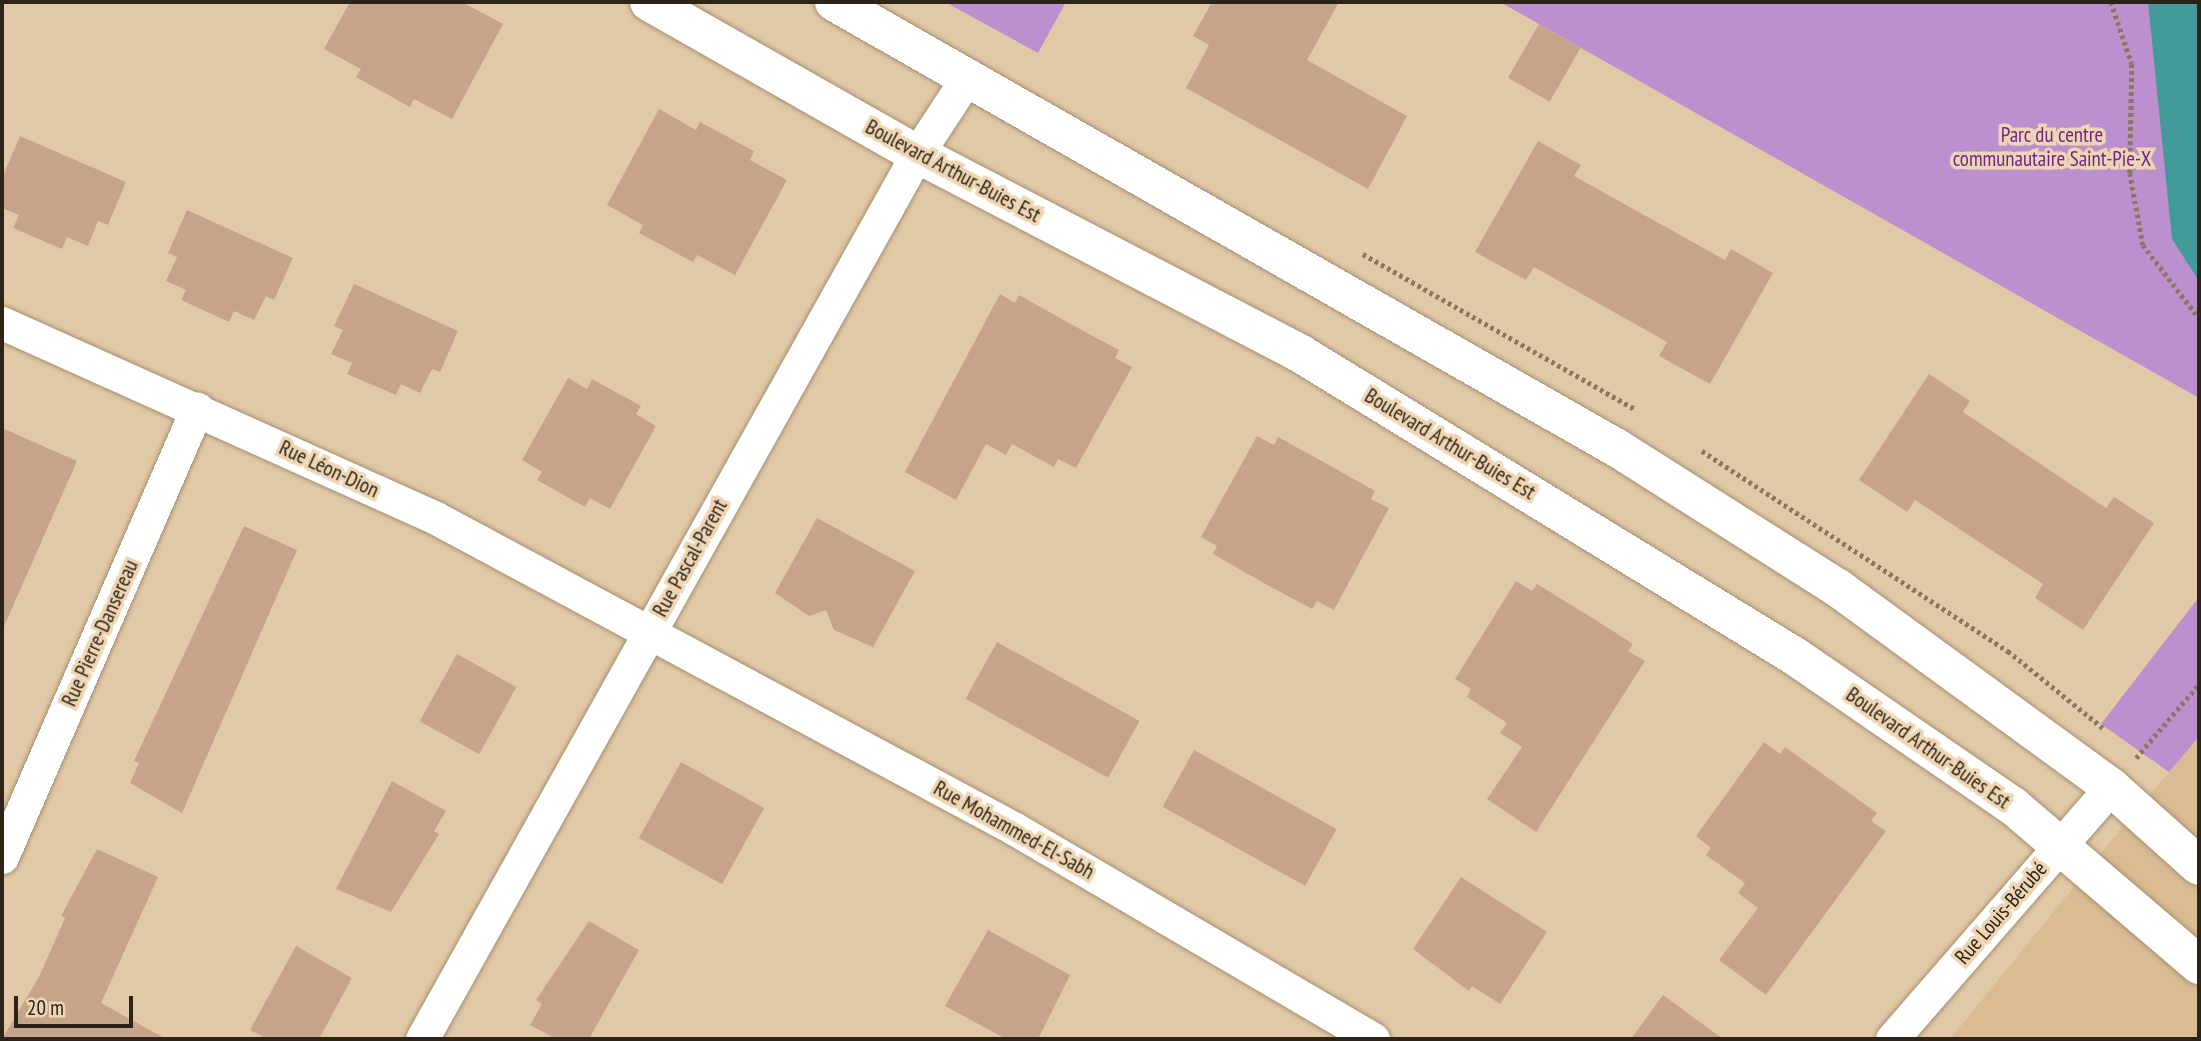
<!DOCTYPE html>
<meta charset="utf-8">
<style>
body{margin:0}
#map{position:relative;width:2201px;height:1041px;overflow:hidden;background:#e1c9a7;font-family:"PT Sans Narrow",sans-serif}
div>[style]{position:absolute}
.built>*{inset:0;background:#d9bc94}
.green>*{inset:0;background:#bc8fce}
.water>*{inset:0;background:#439a9b}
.building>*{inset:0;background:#c6a48c;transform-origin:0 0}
.path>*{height:4.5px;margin-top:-2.25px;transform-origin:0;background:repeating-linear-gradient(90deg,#897860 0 3.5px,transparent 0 7px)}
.roads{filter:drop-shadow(0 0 2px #a58e6f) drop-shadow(0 0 2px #a58e6f)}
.street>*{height:33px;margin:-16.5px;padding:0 16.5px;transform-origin:16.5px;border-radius:16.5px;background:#fff}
.secondary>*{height:38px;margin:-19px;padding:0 19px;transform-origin:19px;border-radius:19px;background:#fff}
span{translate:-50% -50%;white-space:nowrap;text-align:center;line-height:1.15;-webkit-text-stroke:7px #eed6b4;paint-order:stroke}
.park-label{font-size:21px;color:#72258d}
.street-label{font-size:21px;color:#2d2417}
.frame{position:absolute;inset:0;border:4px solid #2d2417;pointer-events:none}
.scale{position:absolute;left:14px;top:996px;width:119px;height:32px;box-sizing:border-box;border:4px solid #2d2417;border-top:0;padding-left:9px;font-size:21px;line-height:24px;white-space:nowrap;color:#2d2417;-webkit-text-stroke:5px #eed6b4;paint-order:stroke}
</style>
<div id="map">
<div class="built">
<i style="clip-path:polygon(2199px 738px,2199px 1039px,1950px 1039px,2137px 809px)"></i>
</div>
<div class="green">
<i style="clip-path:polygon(945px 2px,1066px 2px,1038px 53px)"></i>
<i style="clip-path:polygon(1500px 2px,2199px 2px,2199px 398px)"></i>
<i style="clip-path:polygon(2199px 597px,2199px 737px,2169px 772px,2101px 724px)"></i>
</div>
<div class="water">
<i style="clip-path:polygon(2148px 2px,2199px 2px,2199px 281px,2172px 239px)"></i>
</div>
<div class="building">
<i style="clip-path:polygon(350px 2px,462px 2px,503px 24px,452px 119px,414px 99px,410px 107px,356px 77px,361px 69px,324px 49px)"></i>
<i style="clip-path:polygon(1212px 2px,1339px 2px,1307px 60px,1407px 116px,1368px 189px,1186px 88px,1209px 45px,1193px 36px)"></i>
<i style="left:1539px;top:24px;width:48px;height:62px;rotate:30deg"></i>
<i style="clip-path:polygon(659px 109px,696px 130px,700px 122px,754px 151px,750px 160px,787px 180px,735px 275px,697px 255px,693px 262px,639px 233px,643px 225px,607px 205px)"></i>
<i style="clip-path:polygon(20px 136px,126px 182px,108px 225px,98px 221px,88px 246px,67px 237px,62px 249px,13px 228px,19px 215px,2px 208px,2px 178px)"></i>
<i style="clip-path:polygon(1538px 141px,1581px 165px,1574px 176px,1725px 260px,1731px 249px,1773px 273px,1710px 384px,1659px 356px,1667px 342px,1534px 267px,1526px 280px,1475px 252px)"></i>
<i style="clip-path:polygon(187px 210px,293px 258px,274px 300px,266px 296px,254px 320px,234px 311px,229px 322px,181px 300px,186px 290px,166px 281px,177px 257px,168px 253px)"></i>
<i style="clip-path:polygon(354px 284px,458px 331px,440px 372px,432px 369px,420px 393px,401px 384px,396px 395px,347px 374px,352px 363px,331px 354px,343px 330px,334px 326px)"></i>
<i style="clip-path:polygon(1000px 294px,1015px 303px,1019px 295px,1078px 328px,1119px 350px,1115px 358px,1132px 367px,1076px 468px,1058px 459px,1054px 467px,1012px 444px,1006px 455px,986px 444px,956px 500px,905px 472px)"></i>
<i style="clip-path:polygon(1929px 374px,1970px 401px,1963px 412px,2106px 508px,2114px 497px,2154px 523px,2083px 630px,2035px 598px,2043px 584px,1915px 500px,1907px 512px,1859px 480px)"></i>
<i style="clip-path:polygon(568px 378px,587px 389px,592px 379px,641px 406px,636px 414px,656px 426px,610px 509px,590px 498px,585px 507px,537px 480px,542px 472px,522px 460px)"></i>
<i style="clip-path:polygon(2px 428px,77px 461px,2px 631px)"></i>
<i style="clip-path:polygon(1257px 436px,1274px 445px,1278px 437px,1318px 459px,1375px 491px,1371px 499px,1389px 508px,1334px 610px,1317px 601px,1312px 609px,1269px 586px,1213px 554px,1217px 546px,1201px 537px)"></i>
<i style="clip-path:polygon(817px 518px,915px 571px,873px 647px,834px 630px,826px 610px,809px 616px,775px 593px)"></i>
<i style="clip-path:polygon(244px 526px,297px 550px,182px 813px,130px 783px,139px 763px,134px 761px)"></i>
<i style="clip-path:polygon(1516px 581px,1532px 591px,1537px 584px,1594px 619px,1633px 644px,1628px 651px,1645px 661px,1536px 832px,1487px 799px,1522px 747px,1500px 733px,1507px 723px,1467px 697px,1471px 689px,1455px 679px)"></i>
<i style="left:997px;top:642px;width:163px;height:65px;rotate:29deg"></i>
<i style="left:457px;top:654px;width:68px;height:77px;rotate:29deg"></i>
<i style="clip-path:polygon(1764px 742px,1780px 754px,1785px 747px,1877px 813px,1871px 821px,1886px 831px,1766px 995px,1719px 960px,1758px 908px,1738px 893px,1745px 883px,1706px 855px,1711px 848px,1696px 836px)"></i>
<i style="left:1194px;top:750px;width:163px;height:65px;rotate:29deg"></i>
<i style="left:681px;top:762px;width:95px;height:87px;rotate:29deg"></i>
<i style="clip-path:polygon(392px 781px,446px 811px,434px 831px,439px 834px,391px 912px,336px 889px)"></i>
<i style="clip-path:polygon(97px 849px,158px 877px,101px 1003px,166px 1039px,2px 1039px,39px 977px,65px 918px,61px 916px)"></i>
<i style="clip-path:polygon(1461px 877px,1547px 932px,1500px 1004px,1472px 986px,1469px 991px,1413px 949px)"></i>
<i style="clip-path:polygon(589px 921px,639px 950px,589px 1039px,556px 1039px,530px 1025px,542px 1004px,536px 1000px)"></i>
<i style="clip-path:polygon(988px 930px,1070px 975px,1038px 1039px,1006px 1039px,945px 1006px)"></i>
<i style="clip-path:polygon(296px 946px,352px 978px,319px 1039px,267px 1039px,250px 1030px)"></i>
<i style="clip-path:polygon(1663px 995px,1723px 1039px,1631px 1039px)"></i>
</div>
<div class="path">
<i style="left:2111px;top:2px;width:65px;rotate:71.3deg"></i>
<i style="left:2132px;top:64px;width:109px;rotate:91.1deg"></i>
<i style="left:2130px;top:173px;width:73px;rotate:79.8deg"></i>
<i style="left:2143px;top:245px;width:92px;rotate:52.5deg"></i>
<i style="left:1363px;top:254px;width:313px;rotate:29.7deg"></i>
<i style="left:1702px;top:451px;width:366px;rotate:33.2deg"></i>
<i style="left:2008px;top:651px;width:122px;rotate:39deg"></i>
<i style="left:2136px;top:758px;width:97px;rotate:-49.6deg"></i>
</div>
<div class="roads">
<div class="street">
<i style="left:2px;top:323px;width:474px;rotate:24.2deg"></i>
<i style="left:434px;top:517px;width:659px;rotate:28.24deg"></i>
<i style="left:1015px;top:829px;width:415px;rotate:30.4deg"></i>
<i style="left:2px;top:857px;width:489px;rotate:-66.5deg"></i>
<i style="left:422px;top:1039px;width:1014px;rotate:-60.78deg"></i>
<i style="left:917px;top:154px;width:87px;rotate:-56.7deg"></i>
<i style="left:1892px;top:1039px;width:334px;rotate:-49deg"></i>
</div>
<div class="secondary">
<i style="left:649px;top:2px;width:308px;rotate:29.6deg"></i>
<i style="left:917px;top:154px;width:433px;rotate:27.5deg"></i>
<i style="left:1301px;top:354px;width:580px;rotate:31.47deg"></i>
<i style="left:1796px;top:657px;width:263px;rotate:34.5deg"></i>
<i style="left:2013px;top:806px;width:245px;rotate:40.5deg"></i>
<i style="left:834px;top:2px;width:901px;rotate:29.67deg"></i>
<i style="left:1617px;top:448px;width:262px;rotate:32.4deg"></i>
<i style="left:1838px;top:588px;width:338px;rotate:36.1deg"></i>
<i style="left:2111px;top:787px;width:118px;rotate:41.9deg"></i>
</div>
</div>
<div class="park-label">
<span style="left:2052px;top:147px">Parc du centre<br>communautaire Saint-Pie-X</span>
</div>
<div class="street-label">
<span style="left:953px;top:171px;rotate:28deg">Boulevard Arthur-Buies Est</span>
<span style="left:1450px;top:444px;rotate:31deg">Boulevard Arthur-Buies Est</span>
<span style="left:329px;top:469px;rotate:25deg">Rue Léon-Dion</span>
<span style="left:690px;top:558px;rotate:-61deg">Rue Pascal-Parent</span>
<span style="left:100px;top:633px;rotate:-66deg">Rue Pierre-Dansereau</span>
<span style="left:1928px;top:748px;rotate:35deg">Boulevard Arthur-Buies Est</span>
<span style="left:1014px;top:830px;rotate:29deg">Rue Mohammed-El-Sabh</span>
<span style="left:2001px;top:913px;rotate:-49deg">Rue Louis-Bérubé</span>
</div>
<div class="frame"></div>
<div class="scale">20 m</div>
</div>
